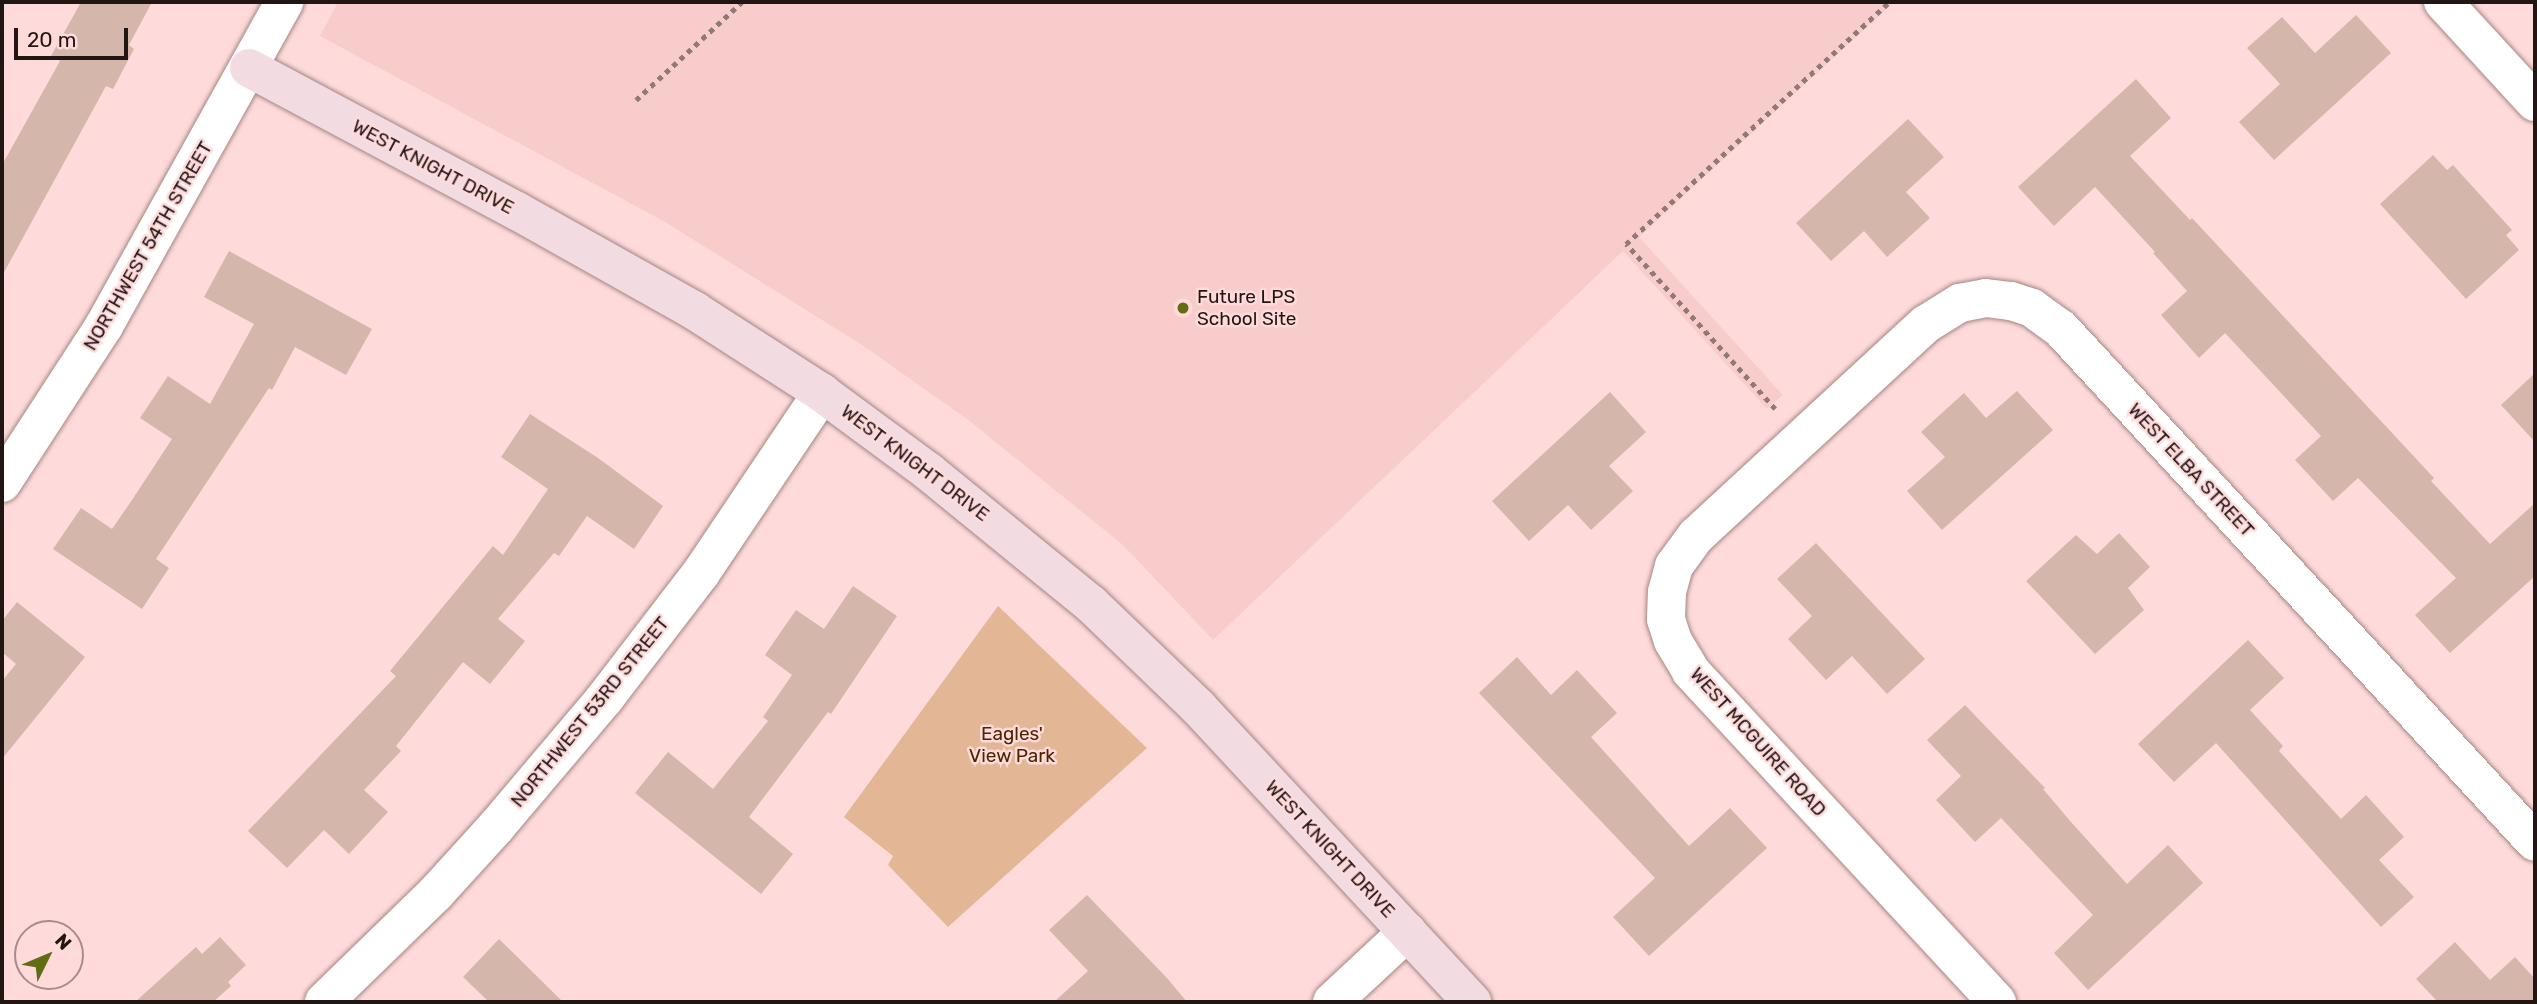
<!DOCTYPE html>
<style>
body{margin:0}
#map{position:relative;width:2537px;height:1004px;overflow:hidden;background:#fedbda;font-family:Rubik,sans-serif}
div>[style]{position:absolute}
.built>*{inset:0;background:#f8cccb}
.green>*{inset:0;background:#e3b796}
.building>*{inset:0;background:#d5b6ab}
.path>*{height:4.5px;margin-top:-2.25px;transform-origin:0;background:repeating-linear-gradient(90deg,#917978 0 5px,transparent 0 10px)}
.roads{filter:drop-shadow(0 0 2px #a48584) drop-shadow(0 0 2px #a48584)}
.street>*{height:38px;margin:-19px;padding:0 19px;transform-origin:19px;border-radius:19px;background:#fff}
.secondary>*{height:38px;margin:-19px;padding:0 19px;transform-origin:19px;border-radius:19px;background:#f2dce2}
.dots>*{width:19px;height:19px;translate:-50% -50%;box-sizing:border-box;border:4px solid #fedbda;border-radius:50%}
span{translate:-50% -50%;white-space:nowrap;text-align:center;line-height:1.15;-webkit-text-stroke:5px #fedbda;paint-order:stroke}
.street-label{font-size:19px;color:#221615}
.poi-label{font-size:19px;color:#221615}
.left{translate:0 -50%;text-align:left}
.park-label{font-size:19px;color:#4c2500}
.frame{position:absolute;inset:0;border:4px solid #221615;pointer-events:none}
.north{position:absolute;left:14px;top:920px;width:70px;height:70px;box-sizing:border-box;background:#fedbda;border:2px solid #a68c8b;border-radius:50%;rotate:47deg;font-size:19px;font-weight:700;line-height:28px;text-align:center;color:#221615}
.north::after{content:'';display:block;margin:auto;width:24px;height:32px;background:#626c14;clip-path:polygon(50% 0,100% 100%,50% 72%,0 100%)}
.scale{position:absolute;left:14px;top:28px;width:114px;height:32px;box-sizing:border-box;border:4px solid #221615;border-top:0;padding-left:9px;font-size:21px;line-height:24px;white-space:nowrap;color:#221615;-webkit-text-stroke:5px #fedbda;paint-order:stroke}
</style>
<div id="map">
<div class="built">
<i style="clip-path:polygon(338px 2px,1894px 2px,1639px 237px,1783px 395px,1767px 409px,1623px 251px,1213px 640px,1123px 545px,967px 419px,862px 345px,665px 222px,320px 36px)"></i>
</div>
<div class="green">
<i style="clip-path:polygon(998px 606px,1147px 748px,948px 927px,888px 865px,893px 856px,844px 817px)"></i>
</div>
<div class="building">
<i style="clip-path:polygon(81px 2px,152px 2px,129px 45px,134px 49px,113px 89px,106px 86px,2px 276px,2px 165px,60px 61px,51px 56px)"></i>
<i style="clip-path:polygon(2356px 15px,2391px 53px,2274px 160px,2239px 122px,2280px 84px,2247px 48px,2282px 17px,2315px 53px)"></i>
<i style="clip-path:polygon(2136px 79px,2171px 118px,2130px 156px,2190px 220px,2192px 218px,2434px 478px,2431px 481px,2490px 544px,2535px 503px,2535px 576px,2450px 653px,2415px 615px,2456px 578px,2358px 478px,2333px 501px,2295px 460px,2321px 436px,2225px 333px,2199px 358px,2161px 315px,2187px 291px,2153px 253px,2155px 252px,2095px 187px,2054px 226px,2018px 187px)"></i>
<i style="clip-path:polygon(1908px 119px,1944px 157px,1906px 192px,1930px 218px,1887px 257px,1864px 231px,1831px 261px,1796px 223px)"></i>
<i style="clip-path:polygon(2433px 155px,2447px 170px,2453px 165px,2512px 230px,2506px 235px,2519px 250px,2466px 299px,2380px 204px)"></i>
<i style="clip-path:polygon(229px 251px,372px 329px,346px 375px,295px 347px,272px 390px,269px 388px,156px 559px,169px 568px,142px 609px,53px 549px,81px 508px,112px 529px,132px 500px,172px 439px,140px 418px,168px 376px,210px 404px,254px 324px,204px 297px)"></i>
<i style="clip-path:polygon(2535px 373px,2535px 442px,2501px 405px)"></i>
<i style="clip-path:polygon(2017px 391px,2053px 430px,1942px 530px,1907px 491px,1945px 457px,1921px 432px,1964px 393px,1986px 418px)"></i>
<i style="clip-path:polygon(1610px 392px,1646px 432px,1609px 466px,1633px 491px,1591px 530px,1568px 505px,1529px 541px,1492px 501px)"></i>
<i style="clip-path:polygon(530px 414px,598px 458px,663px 506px,634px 549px,587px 516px,559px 556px,554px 553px,498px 619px,525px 641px,490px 684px,463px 662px,396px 746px,401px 751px,364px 790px,388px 812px,349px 854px,324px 830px,287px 868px,248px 831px,396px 676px,390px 671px,493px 546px,503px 555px,548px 489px,501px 457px)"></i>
<i style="clip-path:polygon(2119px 533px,2150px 567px,2128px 588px,2144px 610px,2095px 654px,2026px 581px,2076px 535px,2097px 554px)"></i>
<i style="clip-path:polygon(1816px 543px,1925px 659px,1887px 694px,1852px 656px,1826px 680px,1788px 639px,1812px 616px,1777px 579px)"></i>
<i style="clip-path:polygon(853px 586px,897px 616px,831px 714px,828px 712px,749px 817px,793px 854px,761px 894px,635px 793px,668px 752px,713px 789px,768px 721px,763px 717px,792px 675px,765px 655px,780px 633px,796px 610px,824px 629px)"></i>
<i style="clip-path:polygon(17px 602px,85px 657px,2px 759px,2px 681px,16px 664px,2px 652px,2px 621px)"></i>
<i style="clip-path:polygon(2248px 640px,2284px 678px,2250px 710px,2283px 746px,2279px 751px,2341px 819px,2366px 795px,2404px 837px,2379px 860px,2414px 897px,2381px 927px,2216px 743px,2174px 782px,2138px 744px)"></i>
<i style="clip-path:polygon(1517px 657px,1551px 695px,1577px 670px,1617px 713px,1591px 737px,1689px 846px,1730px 808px,1767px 848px,1649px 956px,1613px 917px,1655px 878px,1479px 693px)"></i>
<i style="clip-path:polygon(1965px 705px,2045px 788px,2043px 789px,2071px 822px,2127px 884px,2168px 845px,2203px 883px,2088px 990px,2054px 953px,2093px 915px,2001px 818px,1975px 842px,1936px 800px,1961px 776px,1927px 740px)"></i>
<i style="clip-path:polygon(1087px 895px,1167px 978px,1187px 1002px,1054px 1002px,1088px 971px,1049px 930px)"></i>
<i style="clip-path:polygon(220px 937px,246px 965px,228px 982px,231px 986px,213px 1002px,135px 1002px,196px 947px,202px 954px)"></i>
<i style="clip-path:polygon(499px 939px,563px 1002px,489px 1002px,463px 977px)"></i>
<i style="clip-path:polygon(2455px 942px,2490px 980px,2515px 957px,2535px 979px,2535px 1002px,2438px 1002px,2416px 979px)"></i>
</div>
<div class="path">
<i style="left:636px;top:100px;width:144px;rotate:-42.8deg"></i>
<i style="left:1775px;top:409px;width:222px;rotate:-132.1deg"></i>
<i style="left:1626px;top:244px;width:357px;rotate:-42.6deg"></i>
</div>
<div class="roads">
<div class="street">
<i style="left:2443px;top:2px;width:136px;rotate:47.4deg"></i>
<i style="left:2px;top:483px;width:187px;rotate:-57deg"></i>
<i style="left:104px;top:326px;width:371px;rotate:-60.9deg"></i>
<i style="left:324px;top:1002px;width:156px;rotate:-44.2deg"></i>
<i style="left:436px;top:893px;width:89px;rotate:-47.7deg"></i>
<i style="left:496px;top:827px;width:169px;rotate:-49.8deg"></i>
<i style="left:605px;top:698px;width:158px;rotate:-52.5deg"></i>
<i style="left:701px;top:573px;width:217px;rotate:-56.1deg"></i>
<i style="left:1332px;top:1002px;width:103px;rotate:-43deg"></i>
<i style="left:1997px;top:1002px;width:451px;rotate:-132.8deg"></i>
<i style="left:1691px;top:671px;width:35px;rotate:-121deg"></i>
<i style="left:1673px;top:641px;width:23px;rotate:-108deg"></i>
<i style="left:1666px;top:619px;width:27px;rotate:-88deg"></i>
<i style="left:1667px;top:592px;width:27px;rotate:-75deg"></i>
<i style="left:1674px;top:566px;width:37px;rotate:-54deg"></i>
<i style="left:1696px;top:536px;width:313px;rotate:-42.7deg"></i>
<i style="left:1926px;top:324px;width:40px;rotate:-32deg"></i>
<i style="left:1960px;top:303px;width:26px;rotate:-11deg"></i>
<i style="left:1986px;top:298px;width:25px;rotate:7deg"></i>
<i style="left:2011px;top:301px;width:22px;rotate:18deg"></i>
<i style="left:2032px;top:308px;width:36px;rotate:36deg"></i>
<i style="left:2061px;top:329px;width:698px;rotate:47.26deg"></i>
</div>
<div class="secondary">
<i style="left:249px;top:68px;width:304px;rotate:28.1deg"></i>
<i style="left:517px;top:211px;width:204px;rotate:29.3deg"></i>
<i style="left:695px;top:311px;width:151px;rotate:32.8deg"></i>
<i style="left:822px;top:393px;width:133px;rotate:36.4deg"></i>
<i style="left:929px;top:472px;width:209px;rotate:39.2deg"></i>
<i style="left:1091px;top:604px;width:149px;rotate:43.9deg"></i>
<i style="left:1198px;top:707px;width:403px;rotate:47.1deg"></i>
</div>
</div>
<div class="dots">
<i style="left:1183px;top:308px;background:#626c14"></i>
</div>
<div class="street-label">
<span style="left:433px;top:167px;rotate:28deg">WEST KNIGHT DRIVE</span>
<span style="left:148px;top:246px;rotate:-60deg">NORTHWEST 54TH STREET</span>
<span style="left:915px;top:463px;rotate:37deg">WEST KNIGHT DRIVE</span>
<span style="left:2191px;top:470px;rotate:47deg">WEST ELBA STREET</span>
<span style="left:590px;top:712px;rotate:-51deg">NORTHWEST 53RD STREET</span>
<span style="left:1758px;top:742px;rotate:48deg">WEST MCGUIRE ROAD</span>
<span style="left:1330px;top:849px;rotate:47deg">WEST KNIGHT DRIVE</span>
</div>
<div class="poi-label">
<span class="left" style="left:1197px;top:308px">Future LPS<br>School Site</span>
</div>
<div class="park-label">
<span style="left:1012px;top:745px">Eagles'<br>View Park</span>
</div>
<div class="frame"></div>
<div class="north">N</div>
<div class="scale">20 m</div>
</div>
